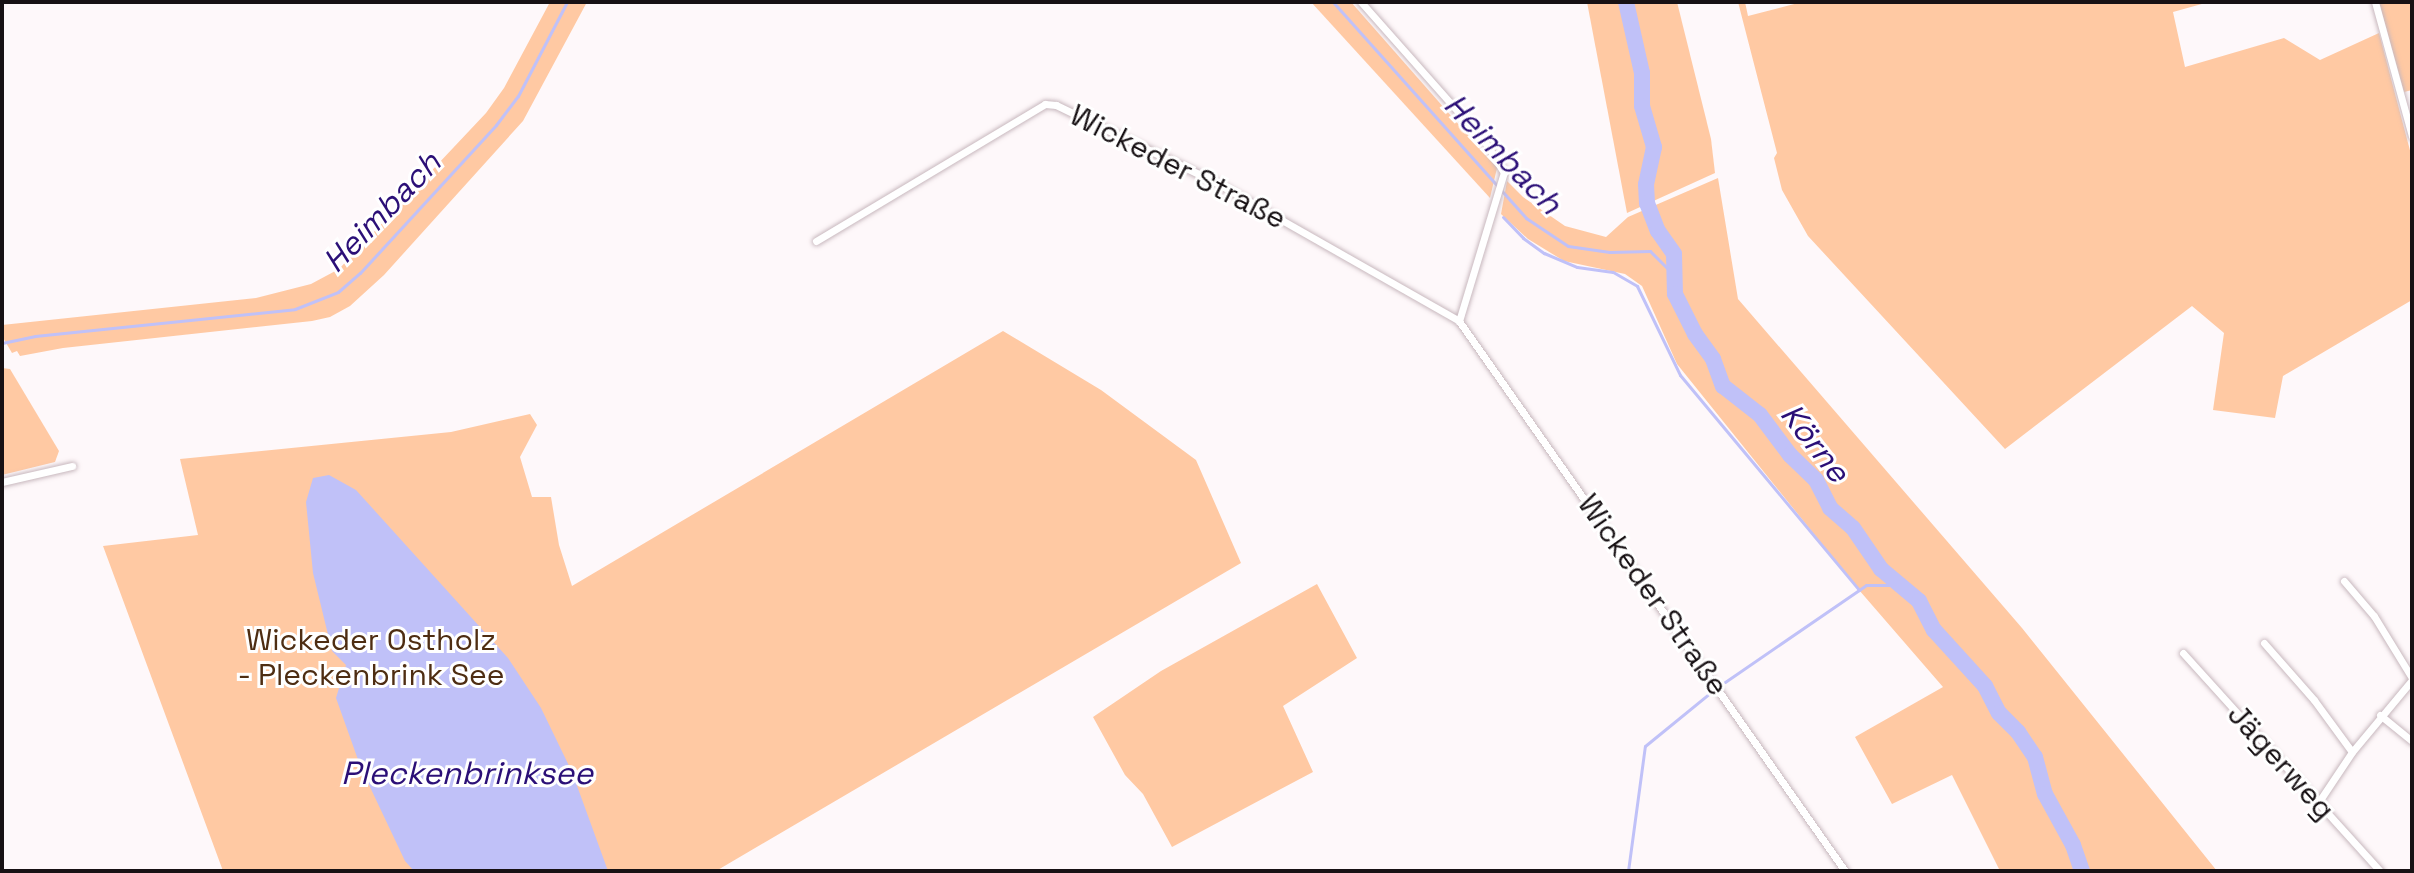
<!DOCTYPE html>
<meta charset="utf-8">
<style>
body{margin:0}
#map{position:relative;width:2414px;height:873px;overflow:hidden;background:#fef8fa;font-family:"Space Grotesk",sans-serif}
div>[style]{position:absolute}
.green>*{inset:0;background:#ffc9a3}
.water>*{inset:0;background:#c0c1f8}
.stream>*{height:3px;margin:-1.5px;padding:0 1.5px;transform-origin:1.5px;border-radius:1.5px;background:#c0c1f8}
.river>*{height:16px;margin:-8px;padding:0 8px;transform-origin:8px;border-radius:8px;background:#c0c1f8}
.roads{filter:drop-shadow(0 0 2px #c8b8be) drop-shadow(0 0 2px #c8b8be)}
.minor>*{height:7px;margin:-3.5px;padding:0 3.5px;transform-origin:3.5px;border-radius:3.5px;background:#fff}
span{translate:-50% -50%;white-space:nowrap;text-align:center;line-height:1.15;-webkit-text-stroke:6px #fff;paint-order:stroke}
.street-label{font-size:30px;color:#171114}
.park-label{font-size:30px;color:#4e2d12}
.water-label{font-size:32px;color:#2b0f77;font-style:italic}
.frame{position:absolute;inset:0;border:4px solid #171114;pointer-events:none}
</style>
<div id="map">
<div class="green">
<i style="clip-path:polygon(550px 2px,587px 2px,523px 121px,384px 275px,350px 306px,330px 317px,312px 321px,63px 348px,20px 356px,17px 351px,12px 353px,2px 336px,2px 325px,256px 298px,311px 284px,339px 269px,486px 113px,504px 88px)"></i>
<i style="clip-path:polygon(1311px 2px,1351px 2px,1497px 168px,1490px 198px)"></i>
<i style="clip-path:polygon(1587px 2px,1677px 2px,1711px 139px,1715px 173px,1627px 213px)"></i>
<i style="clip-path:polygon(1738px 2px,1745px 2px,1748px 16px,1802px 2px,2209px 2px,2173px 12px,2185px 67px,2284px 38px,2320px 60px,2379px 33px,2412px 158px,2412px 300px,2283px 376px,2275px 418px,2213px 410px,2224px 333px,2192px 306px,2005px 449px,1808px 236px,1782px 190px,1774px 158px,1777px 153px)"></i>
<i style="clip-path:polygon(2379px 2px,2412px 2px,2412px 90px,2404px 92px)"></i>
<i style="clip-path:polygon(1718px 178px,1738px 299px,2022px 628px,2217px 871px,2000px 871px,1952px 775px,1892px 804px,1855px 737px,1943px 687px,1859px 590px,1677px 364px,1642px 286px,1625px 274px,1564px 261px,1528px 239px,1501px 214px,1507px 181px,1523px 197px,1565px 226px,1606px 237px,1628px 217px)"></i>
<i style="clip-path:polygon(1003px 331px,1101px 390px,1196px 460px,1241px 563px,716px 871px,223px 871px,103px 546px,198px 535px,180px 459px,451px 432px,530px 414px,537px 425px,520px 457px,532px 497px,551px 497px,559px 545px,572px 586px)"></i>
<i style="clip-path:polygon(2px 368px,10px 369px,59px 451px,55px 462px,2px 475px)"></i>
<i style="clip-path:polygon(1317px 584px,1357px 658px,1283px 706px,1313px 772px,1172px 847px,1143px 794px,1125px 775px,1093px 717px,1161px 671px)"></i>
</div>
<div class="water">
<i style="clip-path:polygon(329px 475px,356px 490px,508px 658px,541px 708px,572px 772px,608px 871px,414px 871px,405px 861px,361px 768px,336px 698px,346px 665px,332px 651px,313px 573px,306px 502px,313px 478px)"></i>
</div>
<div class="stream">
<i style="left:1333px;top:2px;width:290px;rotate:48.2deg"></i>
<i style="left:1526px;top:218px;width:50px;rotate:33.7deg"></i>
<i style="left:1568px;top:246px;width:42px;rotate:8.1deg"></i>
<i style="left:1610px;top:252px;width:40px;rotate:-1.4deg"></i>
<i style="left:1650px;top:251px;width:34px;rotate:45deg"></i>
<i style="left:1503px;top:217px;width:29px;rotate:46deg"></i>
<i style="left:1523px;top:238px;width:26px;rotate:36deg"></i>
<i style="left:1544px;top:253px;width:36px;rotate:23deg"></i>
<i style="left:1577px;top:267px;width:36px;rotate:8deg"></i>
<i style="left:1613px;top:272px;width:28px;rotate:30deg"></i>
<i style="left:1637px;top:286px;width:99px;rotate:64.2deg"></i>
<i style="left:1680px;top:375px;width:280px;rotate:50.2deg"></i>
<i style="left:2px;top:343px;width:34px;rotate:-12deg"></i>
<i style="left:35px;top:336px;width:261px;rotate:-5.9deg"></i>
<i style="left:295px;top:309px;width:46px;rotate:-21.6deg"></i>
<i style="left:338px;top:292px;width:29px;rotate:-41deg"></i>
<i style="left:360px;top:273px;width:201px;rotate:-47.4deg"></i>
<i style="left:496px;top:125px;width:36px;rotate:-53deg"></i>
<i style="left:518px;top:96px;width:106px;rotate:-62.5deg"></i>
<i style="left:1725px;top:682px;width:171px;rotate:-34.5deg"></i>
<i style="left:1866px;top:585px;width:31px"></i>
<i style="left:1628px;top:871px;width:126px;rotate:-82.3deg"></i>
<i style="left:1645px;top:746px;width:84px;rotate:-39.2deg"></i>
</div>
<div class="river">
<i style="left:1626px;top:2px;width:73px;rotate:77.3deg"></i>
<i style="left:1642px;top:73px;width:33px;rotate:90deg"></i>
<i style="left:1642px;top:106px;width:43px;rotate:73.7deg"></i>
<i style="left:1654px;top:147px;width:38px;rotate:102deg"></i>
<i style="left:1646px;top:184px;width:19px;rotate:87deg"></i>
<i style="left:1647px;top:203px;width:30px;rotate:69deg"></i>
<i style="left:1658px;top:231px;width:28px;rotate:55deg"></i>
<i style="left:1674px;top:254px;width:40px;rotate:88.6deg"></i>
<i style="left:1675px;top:294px;width:45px;rotate:63.4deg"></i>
<i style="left:1695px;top:334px;width:31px;rotate:54deg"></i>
<i style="left:1713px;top:359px;width:29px;rotate:70deg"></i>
<i style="left:1723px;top:386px;width:47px;rotate:38.1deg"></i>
<i style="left:1760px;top:415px;width:50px;rotate:53.1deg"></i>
<i style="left:1790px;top:455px;width:36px;rotate:44deg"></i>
<i style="left:1816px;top:480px;width:31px;rotate:63deg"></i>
<i style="left:1830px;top:508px;width:30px;rotate:41deg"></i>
<i style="left:1853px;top:528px;width:50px;rotate:55.7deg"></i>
<i style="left:1881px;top:569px;width:50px;rotate:40.1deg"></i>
<i style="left:1919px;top:601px;width:33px;rotate:63deg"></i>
<i style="left:1934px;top:630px;width:76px;rotate:47.7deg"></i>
<i style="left:1985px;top:686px;width:30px;rotate:63deg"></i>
<i style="left:1999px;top:713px;width:27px;rotate:45deg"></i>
<i style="left:2018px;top:732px;width:30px;rotate:56deg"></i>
<i style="left:2035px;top:757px;width:38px;rotate:75deg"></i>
<i style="left:2045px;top:794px;width:58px;rotate:61.2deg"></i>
<i style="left:2073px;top:845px;width:28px;rotate:71deg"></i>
</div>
<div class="roads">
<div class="minor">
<i style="left:1361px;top:2px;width:187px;rotate:48.5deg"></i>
<i style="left:1485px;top:142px;width:36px;rotate:58deg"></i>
<i style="left:1504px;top:172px;width:156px;rotate:106.8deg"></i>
<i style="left:2375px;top:2px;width:139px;rotate:74.6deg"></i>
<i style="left:816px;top:241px;width:267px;rotate:-30.9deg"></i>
<i style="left:1045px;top:104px;width:11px;rotate:5deg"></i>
<i style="left:1056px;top:105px;width:174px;rotate:25.8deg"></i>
<i style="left:1213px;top:181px;width:283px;rotate:29.6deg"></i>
<i style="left:1459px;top:321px;width:672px;rotate:54.94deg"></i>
<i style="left:2px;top:482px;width:72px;rotate:-12.9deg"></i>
<i style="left:2344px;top:581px;width:46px;rotate:49.4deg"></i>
<i style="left:2374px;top:616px;width:73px;rotate:58.5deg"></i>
<i style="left:2264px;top:643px;width:76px;rotate:48.7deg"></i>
<i style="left:2314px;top:700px;width:64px;rotate:53.8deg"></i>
<i style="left:2183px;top:653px;width:294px;rotate:47.9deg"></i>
<i style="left:2380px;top:715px;width:41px;rotate:39.1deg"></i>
<i style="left:2318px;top:803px;width:61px;rotate:-56.3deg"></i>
<i style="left:2352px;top:752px;width:94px;rotate:-50.2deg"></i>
</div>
</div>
<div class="street-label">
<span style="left:1178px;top:167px;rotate:27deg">Wickeder Straße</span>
<span style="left:1653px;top:595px;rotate:55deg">Wickeder Straße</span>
<span style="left:2281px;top:762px;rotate:48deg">Jägerweg</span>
</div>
<div class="park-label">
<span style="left:371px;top:657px">Wickeder Ostholz<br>- Pleckenbrink See</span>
</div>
<div class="water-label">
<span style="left:1503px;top:154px;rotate:46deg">Heimbach</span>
<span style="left:382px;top:212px;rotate:-46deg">Heimbach</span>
<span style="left:1815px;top:443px;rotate:52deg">Körne</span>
<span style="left:467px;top:773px">Pleckenbrinksee</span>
</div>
<div class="frame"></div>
</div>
